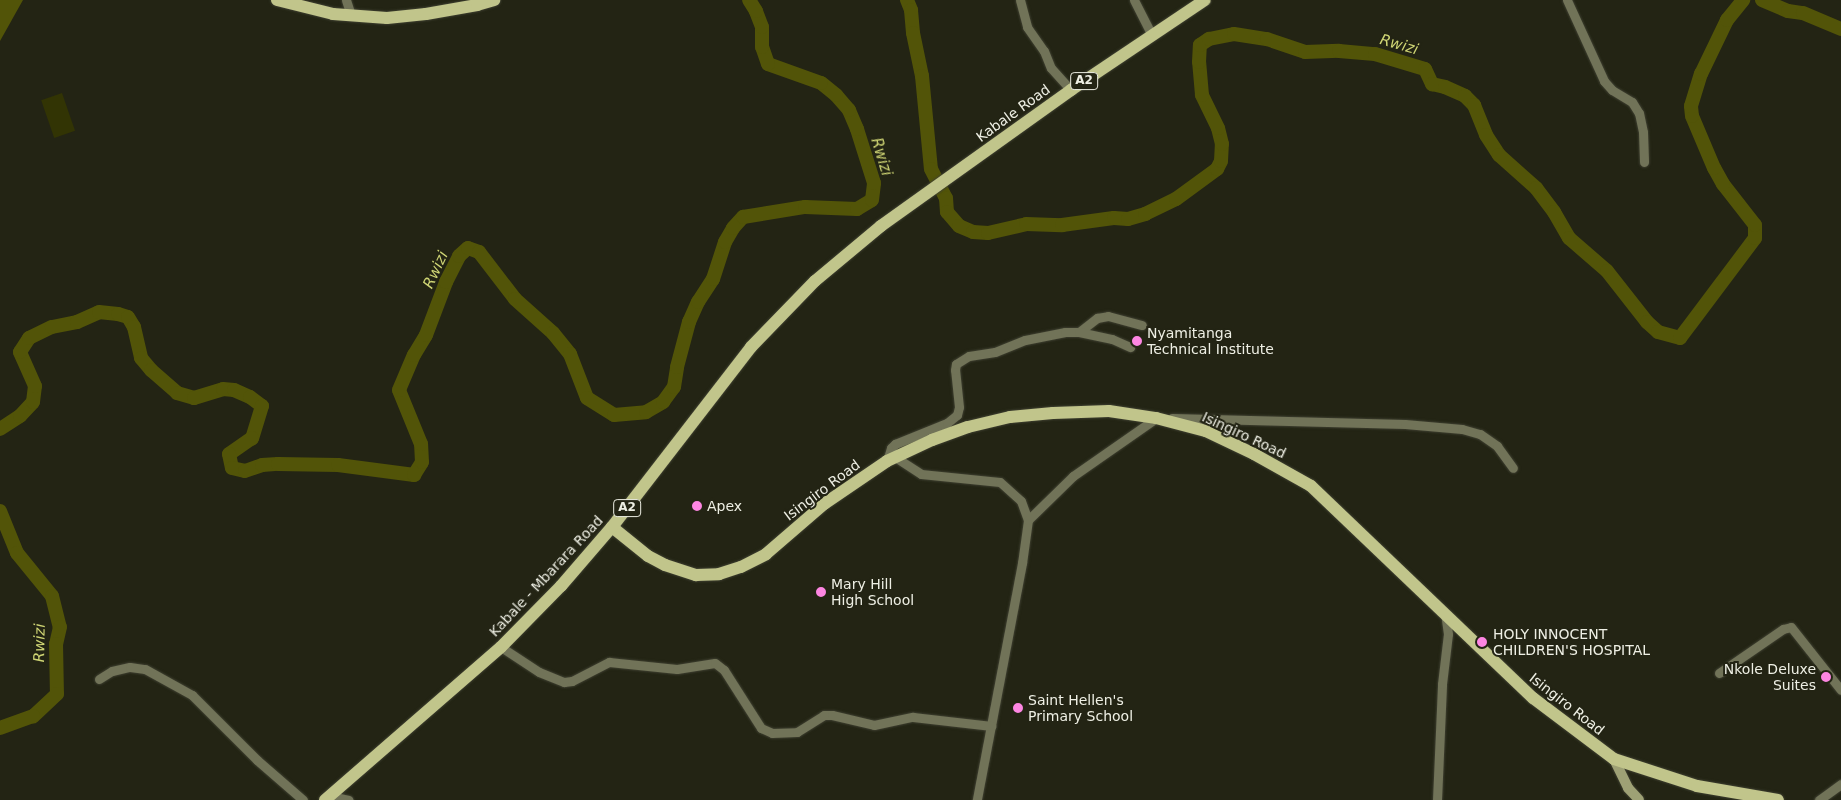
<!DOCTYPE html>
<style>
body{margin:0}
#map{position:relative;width:1841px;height:800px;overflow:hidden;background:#232414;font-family:"DejaVu Sans",sans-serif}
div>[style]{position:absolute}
.green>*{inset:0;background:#323404;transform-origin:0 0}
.water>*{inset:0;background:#525408}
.river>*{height:14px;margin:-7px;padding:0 7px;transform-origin:7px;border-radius:7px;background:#525408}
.roads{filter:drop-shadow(0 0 1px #3f4031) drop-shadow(0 0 1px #3f4031)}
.minor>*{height:9px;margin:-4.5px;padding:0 4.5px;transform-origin:4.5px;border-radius:4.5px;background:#717358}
.secondary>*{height:10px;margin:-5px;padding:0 5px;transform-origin:5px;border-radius:5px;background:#9ea175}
.primary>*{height:12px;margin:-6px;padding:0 6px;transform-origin:6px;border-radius:6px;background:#c1c58b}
.dots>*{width:14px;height:14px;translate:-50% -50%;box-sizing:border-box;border:2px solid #232414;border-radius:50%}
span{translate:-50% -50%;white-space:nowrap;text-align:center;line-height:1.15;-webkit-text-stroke:4px #232414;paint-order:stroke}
.shield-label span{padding:1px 4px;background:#232414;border:1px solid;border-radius:4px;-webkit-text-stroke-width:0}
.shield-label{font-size:12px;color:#eeefe4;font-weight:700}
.street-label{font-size:14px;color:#eeefe4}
.poi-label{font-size:14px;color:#eeefe4}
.left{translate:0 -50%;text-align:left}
.right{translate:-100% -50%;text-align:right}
.water-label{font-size:15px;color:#cfd574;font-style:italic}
</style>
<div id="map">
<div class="green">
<i style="left:62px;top:93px;width:40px;height:22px;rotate:71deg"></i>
</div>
<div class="water">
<i style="clip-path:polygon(0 0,23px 0,0 41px)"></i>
</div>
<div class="river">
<i style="left:907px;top:0;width:11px;rotate:68deg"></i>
<i style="left:911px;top:10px;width:23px;rotate:85deg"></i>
<i style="left:913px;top:33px;width:44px;rotate:78.2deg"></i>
<i style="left:922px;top:76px;width:93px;rotate:84.5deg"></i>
<i style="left:931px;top:169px;width:33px;rotate:63deg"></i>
<i style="left:946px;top:198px;width:14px;rotate:86deg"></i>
<i style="left:947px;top:212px;width:18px;rotate:49deg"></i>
<i style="left:959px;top:226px;width:15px;rotate:23deg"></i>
<i style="left:973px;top:232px;width:15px;rotate:4deg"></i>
<i style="left:988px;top:233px;width:39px;rotate:-13deg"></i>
<i style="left:1026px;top:224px;width:36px;rotate:2deg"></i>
<i style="left:1062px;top:225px;width:52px;rotate:-7.7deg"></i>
<i style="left:1114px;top:218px;width:14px;rotate:4deg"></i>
<i style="left:1128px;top:219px;width:18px;rotate:-16deg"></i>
<i style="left:1145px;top:214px;width:34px;rotate:-26deg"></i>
<i style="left:1176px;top:199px;width:51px;rotate:-36.2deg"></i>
<i style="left:1217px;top:169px;width:9px;rotate:-63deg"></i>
<i style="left:1221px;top:161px;width:17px;rotate:-87deg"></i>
<i style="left:1222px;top:144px;width:16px;rotate:-104deg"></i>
<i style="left:1218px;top:128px;width:37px;rotate:-116deg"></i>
<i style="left:1202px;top:95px;width:33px;rotate:-95deg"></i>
<i style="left:1199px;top:62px;width:17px;rotate:-87deg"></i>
<i style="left:1200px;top:45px;width:11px;rotate:-34deg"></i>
<i style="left:1209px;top:39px;width:25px;rotate:-11deg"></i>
<i style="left:1234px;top:34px;width:33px;rotate:9deg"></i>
<i style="left:1267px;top:39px;width:40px;rotate:18.9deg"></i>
<i style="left:1305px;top:52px;width:34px;rotate:-2deg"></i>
<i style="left:1339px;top:51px;width:36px;rotate:5deg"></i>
<i style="left:1375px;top:54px;width:52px;rotate:16.7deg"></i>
<i style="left:1425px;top:69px;width:17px;rotate:65deg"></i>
<i style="left:1432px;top:84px;width:13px;rotate:13deg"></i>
<i style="left:1445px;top:87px;width:22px;rotate:24deg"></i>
<i style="left:1465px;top:96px;width:13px;rotate:45deg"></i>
<i style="left:1474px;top:105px;width:32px;rotate:68deg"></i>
<i style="left:1486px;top:135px;width:24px;rotate:57deg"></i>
<i style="left:1499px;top:155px;width:50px;rotate:41.7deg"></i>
<i style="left:1536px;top:188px;width:30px;rotate:53deg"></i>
<i style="left:1554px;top:212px;width:30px;rotate:60deg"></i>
<i style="left:1569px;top:238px;width:50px;rotate:41deg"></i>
<i style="left:1607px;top:271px;width:65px;rotate:51.9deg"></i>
<i style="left:1647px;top:322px;width:15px;rotate:42deg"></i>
<i style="left:1658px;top:332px;width:23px;rotate:15deg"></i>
<i style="left:1680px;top:338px;width:125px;rotate:-53.1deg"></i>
<i style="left:1755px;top:238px;width:13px;rotate:-90deg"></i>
<i style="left:1755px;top:225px;width:52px;rotate:-128deg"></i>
<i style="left:1723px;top:184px;width:18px;rotate:-119deg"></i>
<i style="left:1714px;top:168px;width:56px;rotate:-112.9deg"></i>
<i style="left:1692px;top:116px;width:10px;rotate:-96deg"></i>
<i style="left:1691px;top:106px;width:34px;rotate:-73deg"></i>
<i style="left:1701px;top:74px;width:60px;rotate:-64.3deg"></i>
<i style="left:1727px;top:20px;width:26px;rotate:-51deg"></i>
<i style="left:1762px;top:0;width:28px;rotate:23deg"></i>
<i style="left:1788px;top:11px;width:15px;rotate:8deg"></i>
<i style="left:1803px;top:13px;width:41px;rotate:22.8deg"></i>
<i style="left:0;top:429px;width:24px;rotate:-33deg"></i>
<i style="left:20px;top:416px;width:19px;rotate:-47deg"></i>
<i style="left:33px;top:402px;width:16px;rotate:-83deg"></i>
<i style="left:35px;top:386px;width:37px;rotate:-114deg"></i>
<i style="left:20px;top:352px;width:17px;rotate:-57deg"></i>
<i style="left:29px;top:338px;width:25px;rotate:-26deg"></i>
<i style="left:52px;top:327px;width:25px;rotate:-11deg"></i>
<i style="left:77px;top:322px;width:24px;rotate:-24deg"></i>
<i style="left:99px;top:312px;width:19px;rotate:6deg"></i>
<i style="left:118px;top:314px;width:10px;rotate:17deg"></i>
<i style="left:128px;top:317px;width:12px;rotate:59deg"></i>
<i style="left:134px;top:327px;width:32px;rotate:77deg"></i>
<i style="left:141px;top:358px;width:16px;rotate:50deg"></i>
<i style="left:151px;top:370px;width:35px;rotate:41deg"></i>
<i style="left:177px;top:393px;width:18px;rotate:16deg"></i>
<i style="left:194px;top:398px;width:30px;rotate:-17deg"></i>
<i style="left:223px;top:389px;width:11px;rotate:5deg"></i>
<i style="left:234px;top:390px;width:17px;rotate:24deg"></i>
<i style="left:250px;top:397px;width:15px;rotate:37deg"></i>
<i style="left:262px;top:406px;width:34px;rotate:107deg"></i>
<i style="left:252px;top:438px;width:28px;rotate:145deg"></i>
<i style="left:229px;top:454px;width:14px;rotate:78deg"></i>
<i style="left:232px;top:468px;width:13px;rotate:13deg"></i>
<i style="left:245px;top:471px;width:18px;rotate:-19deg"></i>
<i style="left:262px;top:465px;width:16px;rotate:-4deg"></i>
<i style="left:278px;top:464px;width:60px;rotate:1deg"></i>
<i style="left:338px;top:465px;width:77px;rotate:7.5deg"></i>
<i style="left:414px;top:475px;width:15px;rotate:-58deg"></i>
<i style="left:422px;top:462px;width:18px;rotate:-93deg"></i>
<i style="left:421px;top:444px;width:58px;rotate:-112.2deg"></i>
<i style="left:399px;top:390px;width:38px;rotate:-67deg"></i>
<i style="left:414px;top:355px;width:23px;rotate:-59deg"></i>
<i style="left:426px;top:335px;width:57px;rotate:-69.3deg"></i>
<i style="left:446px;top:282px;width:29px;rotate:-63deg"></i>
<i style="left:459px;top:256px;width:12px;rotate:-42deg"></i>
<i style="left:468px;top:248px;width:12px;rotate:20deg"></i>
<i style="left:479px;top:252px;width:59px;rotate:52.5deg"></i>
<i style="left:515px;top:299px;width:51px;rotate:41.8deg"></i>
<i style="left:553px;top:333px;width:27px;rotate:51deg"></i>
<i style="left:570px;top:354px;width:47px;rotate:68.9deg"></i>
<i style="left:587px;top:398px;width:32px;rotate:32deg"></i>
<i style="left:614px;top:415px;width:32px;rotate:-5deg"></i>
<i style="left:646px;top:412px;width:20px;rotate:-30deg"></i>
<i style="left:663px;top:402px;width:19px;rotate:-54deg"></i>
<i style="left:674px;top:387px;width:20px;rotate:-81deg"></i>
<i style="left:677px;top:367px;width:47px;rotate:-75.1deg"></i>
<i style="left:689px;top:322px;width:22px;rotate:-66deg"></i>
<i style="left:698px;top:302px;width:27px;rotate:-57deg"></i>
<i style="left:713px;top:279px;width:39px;rotate:-72deg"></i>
<i style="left:725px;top:242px;width:16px;rotate:-60deg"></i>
<i style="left:733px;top:228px;width:15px;rotate:-48deg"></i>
<i style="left:743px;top:217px;width:63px;rotate:-9.2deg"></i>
<i style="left:805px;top:207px;width:52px;rotate:2.2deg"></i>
<i style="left:857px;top:209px;width:17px;rotate:-31deg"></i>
<i style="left:872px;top:200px;width:17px;rotate:-83deg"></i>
<i style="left:874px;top:183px;width:57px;rotate:-107.5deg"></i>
<i style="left:857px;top:129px;width:21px;rotate:-113deg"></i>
<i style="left:849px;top:110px;width:20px;rotate:-131deg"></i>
<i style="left:836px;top:95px;width:19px;rotate:-141deg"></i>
<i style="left:821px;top:83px;width:56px;rotate:-160.3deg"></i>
<i style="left:768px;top:64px;width:18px;rotate:-109deg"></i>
<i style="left:762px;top:47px;width:20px;rotate:-90deg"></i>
<i style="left:762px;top:27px;width:17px;rotate:-111deg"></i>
<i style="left:756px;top:11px;width:13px;rotate:-122deg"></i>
<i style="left:0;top:511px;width:45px;rotate:68deg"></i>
<i style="left:17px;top:553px;width:55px;rotate:50.9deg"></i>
<i style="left:52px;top:596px;width:32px;rotate:76deg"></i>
<i style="left:60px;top:627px;width:17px;rotate:103deg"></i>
<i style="left:56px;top:644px;width:50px;rotate:88.9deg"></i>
<i style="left:57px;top:694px;width:33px;rotate:137deg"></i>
<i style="left:33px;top:716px;width:35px;rotate:160deg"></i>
</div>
<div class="roads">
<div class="minor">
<i style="left:346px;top:0;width:16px;rotate:72deg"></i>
<i style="left:1020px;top:0;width:28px;rotate:75deg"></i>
<i style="left:1027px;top:27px;width:29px;rotate:55deg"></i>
<i style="left:1044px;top:51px;width:18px;rotate:68deg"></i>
<i style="left:1051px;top:68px;width:30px;rotate:48deg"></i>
<i style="left:1134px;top:0;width:38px;rotate:63deg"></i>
<i style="left:1567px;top:0;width:89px;rotate:65.4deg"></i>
<i style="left:1604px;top:81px;width:12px;rotate:48deg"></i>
<i style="left:1612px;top:90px;width:23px;rotate:31deg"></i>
<i style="left:1632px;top:102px;width:13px;rotate:58deg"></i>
<i style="left:1639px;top:113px;width:19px;rotate:78deg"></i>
<i style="left:1643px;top:132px;width:30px;rotate:88deg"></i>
<i style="left:1079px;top:332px;width:23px;rotate:-38deg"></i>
<i style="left:1097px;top:318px;width:11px;rotate:-10deg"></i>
<i style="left:1108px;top:316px;width:35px;rotate:15deg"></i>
<i style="left:1172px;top:418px;width:233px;rotate:1.5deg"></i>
<i style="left:1405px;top:424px;width:57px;rotate:5deg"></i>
<i style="left:1462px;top:429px;width:19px;rotate:16deg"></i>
<i style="left:1480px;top:434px;width:21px;rotate:35deg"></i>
<i style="left:1497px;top:446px;width:27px;rotate:54deg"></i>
<i style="left:895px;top:457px;width:31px;rotate:33deg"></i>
<i style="left:921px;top:474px;width:79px;rotate:5.8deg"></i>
<i style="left:1000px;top:482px;width:28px;rotate:42deg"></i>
<i style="left:1021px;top:501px;width:20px;rotate:70deg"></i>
<i style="left:1028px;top:520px;width:43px;rotate:97.9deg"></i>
<i style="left:1022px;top:563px;width:241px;rotate:100.8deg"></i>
<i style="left:887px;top:461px;width:14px;rotate:-73deg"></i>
<i style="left:891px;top:448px;width:6px;rotate:-45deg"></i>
<i style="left:895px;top:444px;width:56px;rotate:-22deg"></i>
<i style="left:947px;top:423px;width:13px;rotate:-39deg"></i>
<i style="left:957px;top:415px;width:8px;rotate:-76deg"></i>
<i style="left:959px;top:407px;width:37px;rotate:-96deg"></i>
<i style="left:955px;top:370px;width:6px;rotate:-81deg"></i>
<i style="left:956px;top:364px;width:15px;rotate:-32deg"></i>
<i style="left:969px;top:356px;width:26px;rotate:-9deg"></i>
<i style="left:995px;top:352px;width:32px;rotate:-22deg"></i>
<i style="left:1025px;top:340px;width:41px;rotate:-11.3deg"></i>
<i style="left:1065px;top:332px;width:14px"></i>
<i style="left:1079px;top:332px;width:34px;rotate:12deg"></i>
<i style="left:1112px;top:339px;width:20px;rotate:24deg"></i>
<i style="left:1028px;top:520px;width:63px;rotate:-44.4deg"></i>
<i style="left:1073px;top:476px;width:101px;rotate:-34.9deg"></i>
<i style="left:1156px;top:418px;width:3px"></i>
<i style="left:501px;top:647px;width:45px;rotate:33.3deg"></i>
<i style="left:539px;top:672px;width:27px;rotate:22deg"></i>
<i style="left:564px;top:682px;width:8px;rotate:-7deg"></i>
<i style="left:572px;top:681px;width:42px;rotate:-27.2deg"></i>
<i style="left:609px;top:662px;width:68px;rotate:5.9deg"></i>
<i style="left:677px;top:669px;width:38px;rotate:-9deg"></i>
<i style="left:715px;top:663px;width:11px;rotate:38deg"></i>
<i style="left:724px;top:670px;width:69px;rotate:57.5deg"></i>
<i style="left:761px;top:728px;width:12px;rotate:24deg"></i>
<i style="left:772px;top:733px;width:25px;rotate:-2deg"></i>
<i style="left:797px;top:732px;width:32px;rotate:-32deg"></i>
<i style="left:824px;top:715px;width:8px"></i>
<i style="left:832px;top:715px;width:43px;rotate:13.4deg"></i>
<i style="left:874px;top:725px;width:40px;rotate:-12deg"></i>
<i style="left:913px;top:717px;width:79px;rotate:6.6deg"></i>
<i style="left:1719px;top:673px;width:78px;rotate:-34.5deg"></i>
<i style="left:1783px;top:629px;width:8px;rotate:-14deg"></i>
<i style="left:1791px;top:627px;width:80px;rotate:51.6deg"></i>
<i style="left:99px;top:679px;width:15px;rotate:-32deg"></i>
<i style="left:112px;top:671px;width:18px;rotate:-13deg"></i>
<i style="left:130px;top:667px;width:15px;rotate:8deg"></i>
<i style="left:145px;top:669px;width:54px;rotate:29deg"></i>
<i style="left:192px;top:695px;width:92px;rotate:45deg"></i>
<i style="left:257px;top:760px;width:61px;rotate:41deg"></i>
<i style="left:330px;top:796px;width:19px;rotate:12deg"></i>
<i style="left:1437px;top:800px;width:116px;rotate:-87.5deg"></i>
<i style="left:1442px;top:684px;width:50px;rotate:-83.2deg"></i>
<i style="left:1448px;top:634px;width:21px;rotate:-98deg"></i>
<i style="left:1819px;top:800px;width:27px;rotate:-36deg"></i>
</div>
<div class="secondary">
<i style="left:1614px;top:759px;width:32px;rotate:64deg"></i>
<i style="left:1628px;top:788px;width:16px;rotate:47deg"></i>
</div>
<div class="primary">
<i style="left:277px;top:0;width:58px;rotate:14deg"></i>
<i style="left:333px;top:14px;width:54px;rotate:4.2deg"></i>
<i style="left:387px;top:18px;width:39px;rotate:-6deg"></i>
<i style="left:426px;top:14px;width:52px;rotate:-10deg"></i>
<i style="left:477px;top:5px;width:18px;rotate:-16deg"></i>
<i style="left:612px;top:527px;width:46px;rotate:38.9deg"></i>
<i style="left:648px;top:556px;width:19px;rotate:28deg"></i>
<i style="left:665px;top:565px;width:33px;rotate:18deg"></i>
<i style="left:696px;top:575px;width:23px;rotate:-2deg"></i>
<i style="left:719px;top:574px;width:23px;rotate:-18deg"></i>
<i style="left:741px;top:567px;width:28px;rotate:-27deg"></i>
<i style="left:766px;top:554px;width:77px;rotate:-40.8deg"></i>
<i style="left:824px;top:504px;width:76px;rotate:-34.3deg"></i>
<i style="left:887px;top:461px;width:50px;rotate:-25deg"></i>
<i style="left:932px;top:440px;width:38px;rotate:-20deg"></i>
<i style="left:968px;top:427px;width:43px;rotate:-13.4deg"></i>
<i style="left:1010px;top:417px;width:43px;rotate:-5.3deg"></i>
<i style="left:1053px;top:413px;width:56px;rotate:-2deg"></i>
<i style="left:1109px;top:411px;width:48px;rotate:8.5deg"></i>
<i style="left:1156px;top:418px;width:52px;rotate:14.6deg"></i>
<i style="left:1206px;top:431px;width:53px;rotate:25.6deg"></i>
<i style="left:1254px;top:454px;width:65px;rotate:29.3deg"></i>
<i style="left:1311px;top:486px;width:307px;rotate:43.7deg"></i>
<i style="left:1533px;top:698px;width:101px;rotate:37deg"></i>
<i style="left:1614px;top:759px;width:87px;rotate:18deg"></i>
<i style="left:1697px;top:786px;width:82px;rotate:9.8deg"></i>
<i style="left:325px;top:800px;width:233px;rotate:-41deg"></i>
<i style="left:501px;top:647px;width:86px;rotate:-45.5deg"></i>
<i style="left:561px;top:586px;width:78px;rotate:-49.2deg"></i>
<i style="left:612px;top:527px;width:227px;rotate:-52.3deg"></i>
<i style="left:751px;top:347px;width:92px;rotate:-45.9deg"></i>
<i style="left:815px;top:281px;width:86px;rotate:-39.8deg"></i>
<i style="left:881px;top:226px;width:234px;rotate:-35.6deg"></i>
<i style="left:1071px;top:90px;width:161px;rotate:-33.9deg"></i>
</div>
</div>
<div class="dots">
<i style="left:1137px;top:341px;background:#fd86e2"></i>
<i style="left:697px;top:506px;background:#fd86e2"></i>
<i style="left:821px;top:592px;background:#fd86e2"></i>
<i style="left:1482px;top:642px;background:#fd86e2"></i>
<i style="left:1826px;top:677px;background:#fd86e2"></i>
<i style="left:1018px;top:708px;background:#fd86e2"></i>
</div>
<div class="shield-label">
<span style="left:1084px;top:81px">A2</span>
<span style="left:627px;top:508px">A2</span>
</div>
<div class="street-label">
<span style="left:1013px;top:113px;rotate:-36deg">Kabale Road</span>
<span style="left:1244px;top:435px;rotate:25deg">Isingiro Road</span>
<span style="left:822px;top:490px;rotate:-37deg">Isingiro Road</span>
<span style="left:546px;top:576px;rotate:-47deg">Kabale - Mbarara Road</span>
<span style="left:1567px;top:704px;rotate:38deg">Isingiro Road</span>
</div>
<div class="poi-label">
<span class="left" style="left:1147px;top:341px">Nyamitanga<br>Technical Institute</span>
<span class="left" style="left:707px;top:506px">Apex</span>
<span class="left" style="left:831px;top:592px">Mary Hill<br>High School</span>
<span class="left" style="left:1493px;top:642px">HOLY INNOCENT<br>CHILDREN'S HOSPITAL</span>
<span class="right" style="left:1816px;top:677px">Nkole Deluxe<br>Suites</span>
<span class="left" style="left:1028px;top:708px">Saint Hellen's<br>Primary School</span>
</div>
<div class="water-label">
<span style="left:1399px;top:45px;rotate:16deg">Rwizi</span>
<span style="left:881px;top:157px;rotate:73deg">Rwizi</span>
<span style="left:436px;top:270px;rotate:-65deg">Rwizi</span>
<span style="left:40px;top:643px;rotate:-89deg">Rwizi</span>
</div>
</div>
